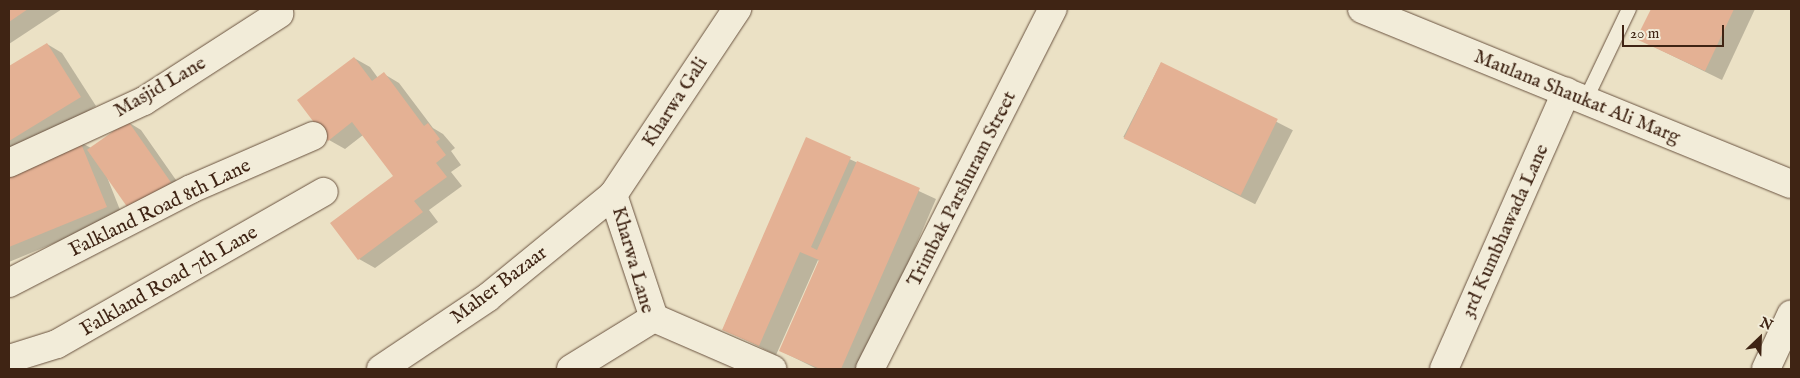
<!DOCTYPE html>
<style>
body{margin:0}
#map{position:relative;width:1800px;height:378px;overflow:hidden;background:#ebe1c5;font-family:"IM FELL English",serif}
div>[style]{position:absolute}
.shadow>*{inset:0;background:#0003;transform-origin:0 0}
.building>*{inset:0;background:#e4b194;transform-origin:0 0}
.roads{filter:drop-shadow(0 0 1px #6a5340) drop-shadow(0 0 1px #6a5340)}
.service>*{height:14px;margin:-7px;padding:0 7px;transform-origin:7px;border-radius:7px;background:#f2ecd9}
.minor>*{height:28px;margin:-14px;padding:0 14px;transform-origin:14px;border-radius:14px;background:#f2ecd9}
.secondary>*{height:28px;margin:-14px;padding:0 14px;transform-origin:14px;border-radius:14px;background:#f2ecd9}
span{translate:-50% -50%;white-space:nowrap;text-align:center;line-height:1.15;-webkit-text-stroke:5px #f2ecd9;paint-order:stroke}
.street-label{font-size:20px;color:#3f2414}
.frame{position:absolute;inset:0;border:10px solid #3f2414;pointer-events:none}
.north{position:absolute;left:1735px;top:313px;width:50px;height:50px;-webkit-text-stroke:4px #f2ecd9;paint-order:stroke;rotate:24deg;font-size:14px;font-weight:700;line-height:20px;text-align:center;color:#3f2414}
.north::after{content:'';display:block;margin:auto;width:18px;height:22px;background:#3f2414;clip-path:polygon(50% 0,100% 100%,50% 72%,0 100%)}
.scale{position:absolute;left:1622px;top:25px;width:102px;height:22px;box-sizing:border-box;border:2px solid #3f2414;border-top:0;padding-left:6px;font-size:15px;line-height:18px;white-space:nowrap;color:#3f2414;-webkit-text-stroke:4px #f2ecd9;paint-order:stroke}
</style>
<div id="map">
<div class="shadow">
<i style="clip-path:polygon(9px 9px,62px 9px,9px 44px)"></i>
<i style="clip-path:polygon(1652px 9px,1755px 9px,1722px 80px,1638px 39px)"></i>
<i style="clip-path:polygon(47px 44px,62px 53px,96px 106px,9px 159px,9px 67px)"></i>
<i style="clip-path:polygon(354px 58px,370px 67px,378px 78px,384px 74px,399px 83px,433px 128px,443px 134px,455px 148px,451px 151px,461px 165px,451px 172px,462px 186px,429px 210px,438px 222px,375px 268px,359px 259px,332px 223px,395px 176px,363px 135px,345px 149px,329px 140px)"></i>
<i style="left:1161px;top:63px;width:148px;height:83px;rotate:27deg"></i>
<i style="clip-path:polygon(128px 122px,141px 130px,183px 190px,107px 177px,122px 215px,9px 262px,9px 171px,80px 142px,91px 148px)"></i>
<i style="clip-path:polygon(806px 139px,936px 199px,862px 369px,817px 369px,781px 351px,820px 262px,818px 260px,776px 355px,723px 329px)"></i>
</div>
<div class="building">
<i style="clip-path:polygon(9px 9px,28px 9px,9px 22px)"></i>
<i style="clip-path:polygon(1651px 9px,1734px 9px,1705px 71px,1636px 39px)"></i>
<i style="clip-path:polygon(47px 43px,81px 97px,9px 141px,9px 66px)"></i>
<i style="clip-path:polygon(354px 57px,372px 81px,384px 72px,424px 126px,428px 123px,440px 139px,436px 142px,446px 155px,436px 163px,447px 177px,414px 201px,423px 212px,358px 260px,330px 223px,393px 176px,352px 122px,328px 141px,297px 100px)"></i>
<i style="left:1161px;top:62px;width:130px;height:85px;rotate:26deg"></i>
<i style="left:128px;top:121px;width:75px;height:50px;rotate:55deg"></i>
<i style="clip-path:polygon(806px 137px,851px 157px,811px 247px,817px 250px,857px 161px,920px 188px,841px 369px,820px 369px,779px 351px,819px 260px,800px 252px,759px 346px,722px 330px)"></i>
<i style="clip-path:polygon(80px 141px,107px 207px,9px 247px,9px 170px)"></i>
</div>
<div class="roads">
<div class="service">
<i style="left:1586px;top:99px;width:100px;rotate:-64.5deg"></i>
</div>
<div class="minor">
<i style="left:9px;top:163px;width:149px;rotate:-24.7deg"></i>
<i style="left:144px;top:101px;width:161px;rotate:-32.8deg"></i>
<i style="left:9px;top:283px;width:205px;rotate:-27.3deg"></i>
<i style="left:191px;top:189px;width:133px;rotate:-23.5deg"></i>
<i style="left:654px;top:318px;width:129px;rotate:23.4deg"></i>
<i style="left:9px;top:359px;width:50px;rotate:-17.4deg"></i>
<i style="left:57px;top:344px;width:307px;rotate:-29.7deg"></i>
<i style="left:381px;top:369px;width:128px;rotate:-33.8deg"></i>
<i style="left:487px;top:298px;width:163px;rotate:-39.3deg"></i>
<i style="left:613px;top:195px;width:224px;rotate:-56.3deg"></i>
<i style="left:571px;top:369px;width:97px;rotate:-31.6deg"></i>
<i style="left:654px;top:318px;width:130px;rotate:-108.4deg"></i>
<i style="left:870px;top:369px;width:404px;rotate:-63.1deg"></i>
<i style="left:1444px;top:369px;width:303px;rotate:-66.2deg"></i>
<i style="left:1766px;top:369px;width:60px;rotate:-65.2deg"></i>
</div>
<div class="secondary">
<i style="left:1362px;top:9px;width:463px;rotate:22.2deg"></i>
</div>
</div>
<div class="street-label">
<span style="left:160px;top:87px;rotate:-30deg">Masjid Lane</span>
<span style="left:1577px;top:97px;rotate:22deg">Maulana Shaukat Ali Marg</span>
<span style="left:675px;top:102px;rotate:-57deg">Kharwa Gali</span>
<span style="left:962px;top:189px;rotate:-63deg">Trimbak Parshuram Street</span>
<span style="left:160px;top:208px;rotate:-26deg">Falkland Road 8th Lane</span>
<span style="left:1505px;top:231px;rotate:-66deg">3rd Kumbhawada Lane</span>
<span style="left:633px;top:260px;rotate:74deg">Kharwa Lane</span>
<span style="left:169px;top:281px;rotate:-30deg">Falkland Road 7th Lane</span>
<span style="left:499px;top:285px;rotate:-37deg">Maher Bazaar</span>
</div>
<div class="frame"></div>
<div class="north">N</div>
<div class="scale">20 m</div>
</div>
